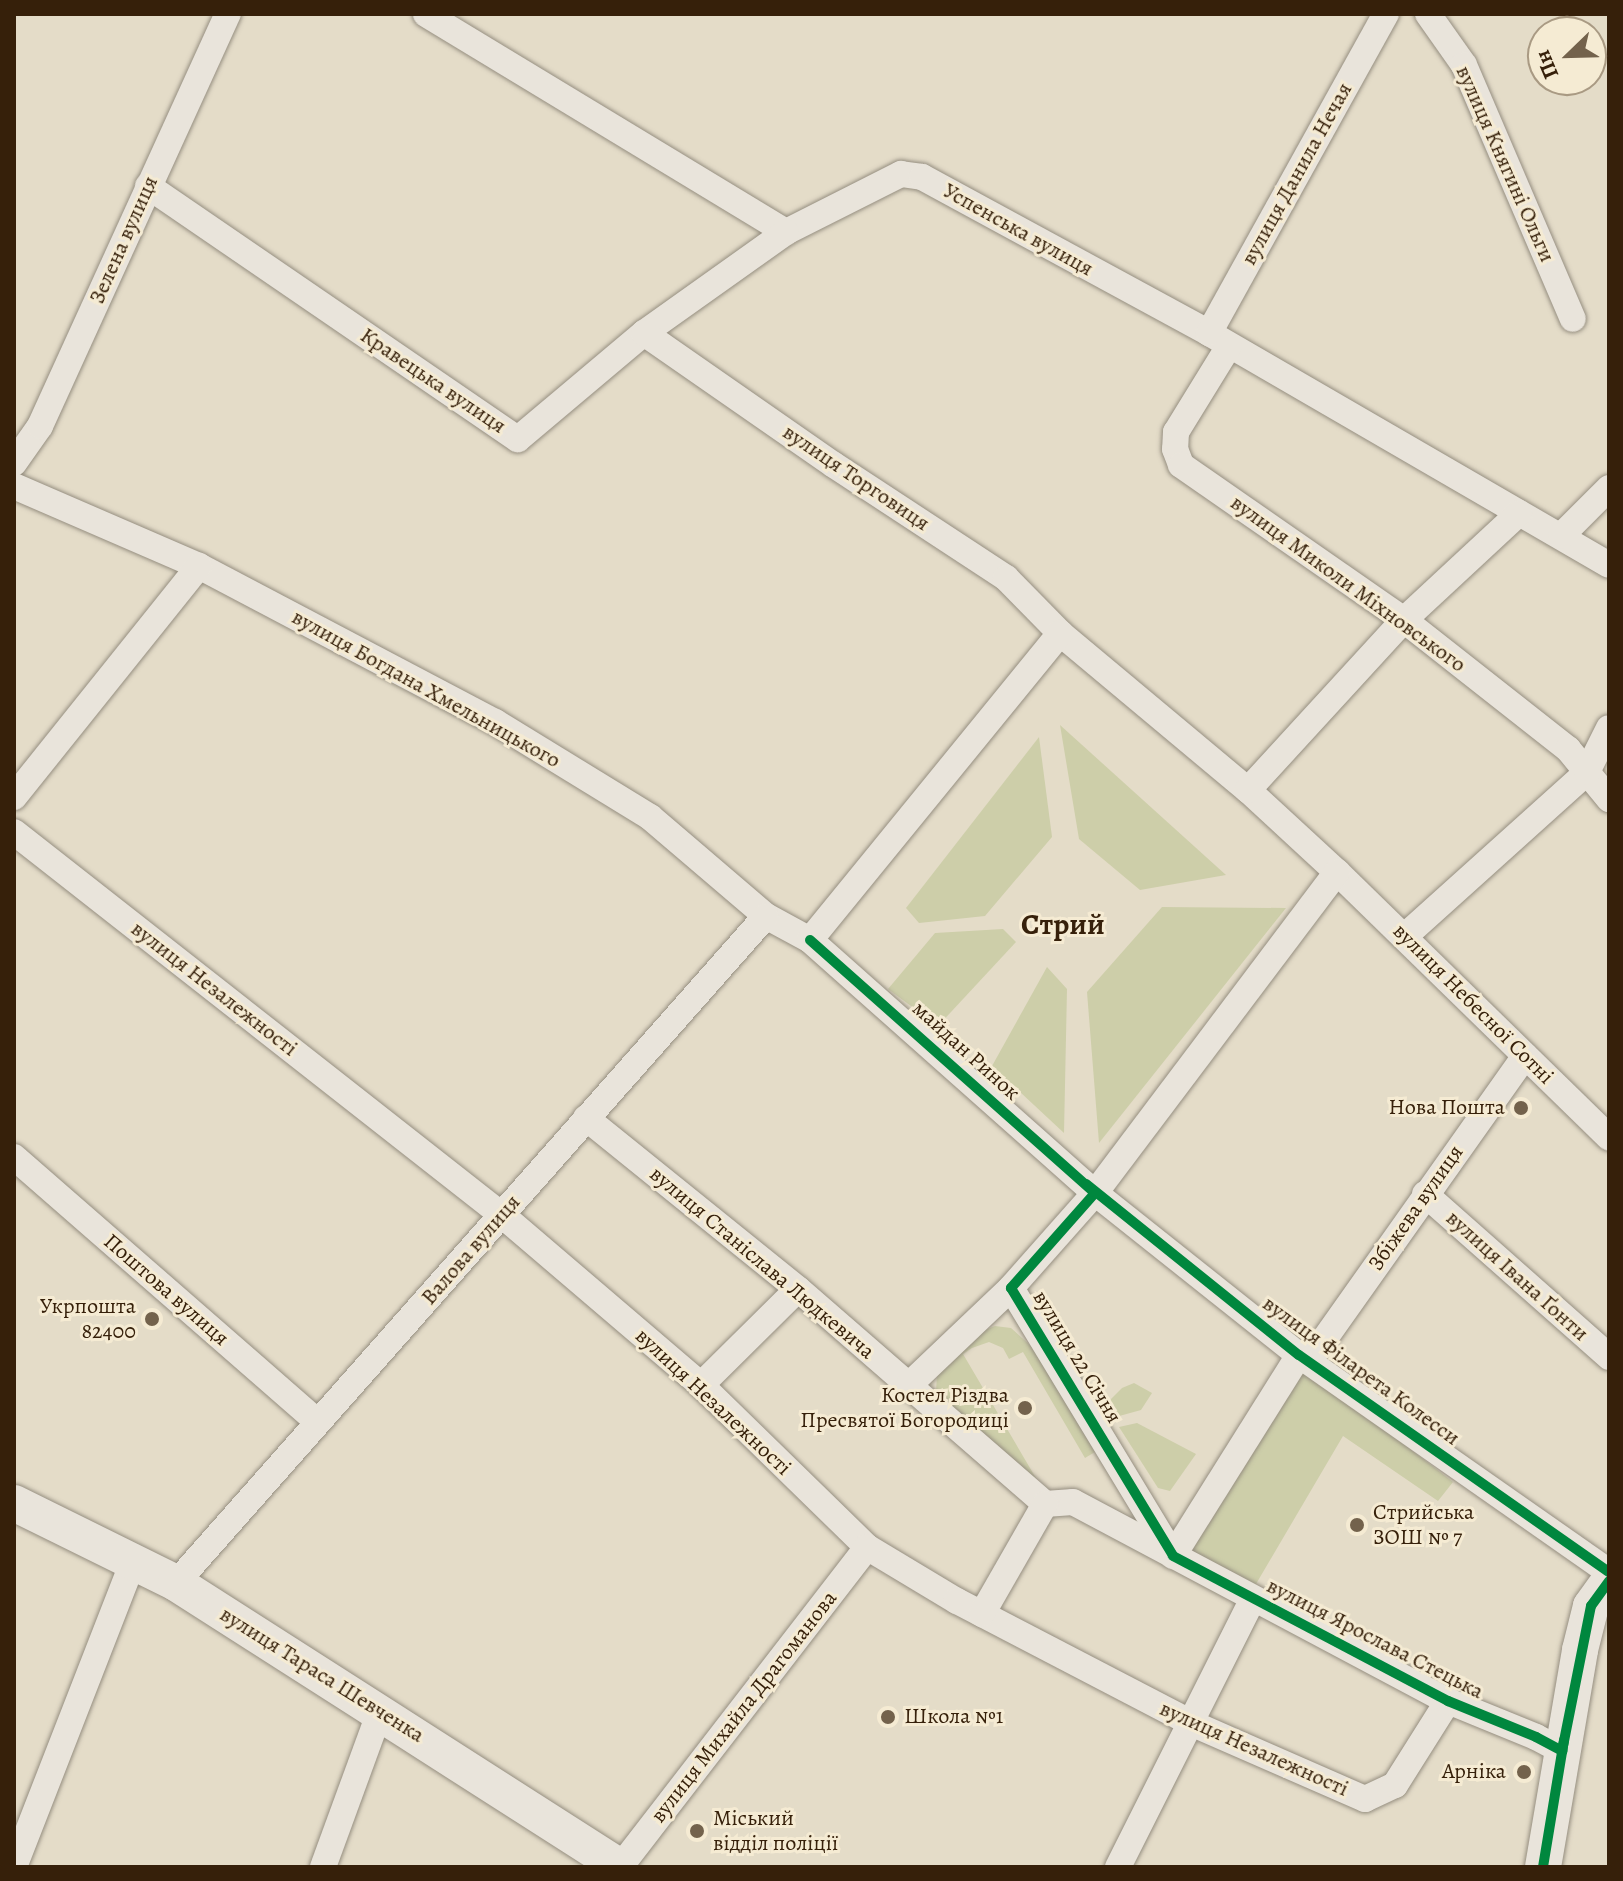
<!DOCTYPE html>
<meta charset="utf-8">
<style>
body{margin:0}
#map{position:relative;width:1623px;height:1881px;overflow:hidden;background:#e4dcc8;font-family:Alegreya,serif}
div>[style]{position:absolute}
.green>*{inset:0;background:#cdcea9}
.roads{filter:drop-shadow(0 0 2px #958e80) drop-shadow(0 0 2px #958e80)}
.minor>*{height:26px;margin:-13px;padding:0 13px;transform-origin:13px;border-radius:13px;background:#e9e4db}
.secondary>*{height:36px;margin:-18px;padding:0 18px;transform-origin:18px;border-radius:18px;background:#e9e4db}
.cycleway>*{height:10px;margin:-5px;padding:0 5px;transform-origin:5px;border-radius:5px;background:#00873e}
.dots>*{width:22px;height:22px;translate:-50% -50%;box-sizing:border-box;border:4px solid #f5ebd3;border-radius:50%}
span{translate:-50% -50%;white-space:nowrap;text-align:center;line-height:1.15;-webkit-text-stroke:6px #f5ebd3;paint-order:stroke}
.street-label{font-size:22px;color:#36200a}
.poi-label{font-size:22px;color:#36200a}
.right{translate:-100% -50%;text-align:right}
.left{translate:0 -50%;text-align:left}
.district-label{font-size:30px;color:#36200a;font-weight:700}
.frame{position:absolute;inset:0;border:16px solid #36200a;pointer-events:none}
.north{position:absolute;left:1527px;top:16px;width:80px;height:80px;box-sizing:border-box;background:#f5ebd3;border:2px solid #a99a83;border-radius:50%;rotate:247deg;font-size:22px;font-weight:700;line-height:32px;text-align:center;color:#36200a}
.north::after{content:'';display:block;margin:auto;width:28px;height:36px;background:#73624c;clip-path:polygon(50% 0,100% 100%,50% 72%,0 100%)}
</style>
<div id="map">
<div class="green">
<i style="clip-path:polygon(1060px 725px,1226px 875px,1140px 890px,1079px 839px)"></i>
<i style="clip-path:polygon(1039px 737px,1052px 837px,985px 916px,919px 923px,906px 908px)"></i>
<i style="clip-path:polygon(1162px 907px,1286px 908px,1099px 1143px,1087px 992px)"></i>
<i style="clip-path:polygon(1003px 929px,1016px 942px,938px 1026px,888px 989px,935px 933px)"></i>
<i style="clip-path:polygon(1047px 967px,1067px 989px,1064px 1133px,992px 1066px)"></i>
<i style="clip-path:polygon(995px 1326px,1011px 1328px,1033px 1348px,1095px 1452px,1085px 1458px,1023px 1352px,1009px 1359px,1003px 1348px,989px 1342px,972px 1348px,963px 1354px,1040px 1485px,936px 1392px,937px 1374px,985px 1330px)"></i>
<i style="clip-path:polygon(1307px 1370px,1453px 1482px,1438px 1501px,1343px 1436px,1256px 1584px,1195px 1554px,1191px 1547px,1301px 1372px)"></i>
<i style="clip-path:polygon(1134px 1383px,1152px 1393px,1141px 1410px,1112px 1418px,1104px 1406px,1122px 1388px)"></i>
<i style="clip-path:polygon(1137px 1423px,1196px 1454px,1170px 1491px,1158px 1488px,1119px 1427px)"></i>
</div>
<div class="roads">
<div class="minor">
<i style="left:426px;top:14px;width:421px;rotate:31.2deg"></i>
<i style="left:786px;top:232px;width:129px;rotate:-26.8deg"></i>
<i style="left:901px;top:174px;width:21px;rotate:8deg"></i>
<i style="left:922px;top:177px;width:327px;rotate:28.5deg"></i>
<i style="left:1209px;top:333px;width:462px;rotate:30.1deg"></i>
<i style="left:1428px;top:14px;width:62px;rotate:54.8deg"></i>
<i style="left:1464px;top:65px;width:276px;rotate:66.8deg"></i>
<i style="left:148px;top:186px;width:448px;rotate:34.4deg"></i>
<i style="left:518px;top:439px;width:165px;rotate:-40.1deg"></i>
<i style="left:644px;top:333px;width:174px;rotate:-35.4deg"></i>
<i style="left:644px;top:333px;width:231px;rotate:34.8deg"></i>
<i style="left:834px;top:465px;width:206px;rotate:33.3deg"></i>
<i style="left:1006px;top:578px;width:77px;rotate:45.5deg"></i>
<i style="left:1060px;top:633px;width:245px;rotate:39.9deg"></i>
<i style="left:1248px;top:790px;width:121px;rotate:42.7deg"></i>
<i style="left:1337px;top:872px;width:380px;rotate:44.3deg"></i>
<i style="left:1209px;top:333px;width:365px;rotate:-61deg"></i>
<i style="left:1229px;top:346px;width:101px;rotate:121.6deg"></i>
<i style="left:1176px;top:432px;width:17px;rotate:93deg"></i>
<i style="left:1175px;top:449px;width:17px;rotate:69deg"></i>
<i style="left:1181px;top:465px;width:272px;rotate:34.8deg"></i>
<i style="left:1404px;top:620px;width:209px;rotate:38.2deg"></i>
<i style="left:1568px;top:749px;width:65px;rotate:50.6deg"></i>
<i style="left:14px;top:463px;width:45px;rotate:-54.9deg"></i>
<i style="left:40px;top:426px;width:453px;rotate:-65.5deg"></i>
<i style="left:14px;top:486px;width:202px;rotate:23.4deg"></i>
<i style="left:199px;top:566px;width:335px;rotate:27.8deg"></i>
<i style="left:495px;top:722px;width:182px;rotate:31.5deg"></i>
<i style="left:650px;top:817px;width:153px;rotate:40.5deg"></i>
<i style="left:766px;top:916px;width:50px;rotate:28.6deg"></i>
<i style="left:810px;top:940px;width:381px;rotate:41.6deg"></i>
<i style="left:1095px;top:1193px;width:260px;rotate:38.5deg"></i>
<i style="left:1299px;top:1355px;width:378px;rotate:35deg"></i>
<i style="left:1561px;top:536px;width:68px;rotate:-45deg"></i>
<i style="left:1248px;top:790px;width:231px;rotate:-47.5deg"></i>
<i style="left:1404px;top:620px;width:157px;rotate:-42.9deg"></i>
<i style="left:14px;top:797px;width:296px;rotate:-51.3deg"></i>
<i style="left:14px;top:832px;width:620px;rotate:38.13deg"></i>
<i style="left:502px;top:1215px;width:262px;rotate:40.5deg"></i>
<i style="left:701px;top:1385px;width:232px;rotate:44.3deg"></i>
<i style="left:867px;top:1547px;width:105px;rotate:31deg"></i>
<i style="left:957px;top:1601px;width:264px;rotate:27.5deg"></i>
<i style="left:1191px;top:1723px;width:190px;rotate:23.6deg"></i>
<i style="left:1365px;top:1799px;width:33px;rotate:-25deg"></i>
<i style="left:1395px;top:1785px;width:99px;rotate:-57.8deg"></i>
<i style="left:1405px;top:936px;width:245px;rotate:-42deg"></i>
<i style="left:1587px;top:772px;width:49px;rotate:-63.4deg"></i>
<i style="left:810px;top:940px;width:396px;rotate:-50.8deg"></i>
<i style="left:586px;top:1118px;width:272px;rotate:38.9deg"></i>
<i style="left:798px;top:1289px;width:327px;rotate:41deg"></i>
<i style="left:14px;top:1157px;width:403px;rotate:41.1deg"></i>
<i style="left:1425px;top:1194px;width:246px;rotate:41.5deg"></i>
<i style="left:1011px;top:1288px;width:312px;rotate:58.8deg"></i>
<i style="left:1309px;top:1361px;width:374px;rotate:-54.7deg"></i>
<i style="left:701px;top:1385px;width:136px;rotate:-44.7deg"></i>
<i style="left:908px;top:1386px;width:142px;rotate:-43.6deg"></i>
<i style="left:1011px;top:1288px;width:127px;rotate:-48.5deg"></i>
<i style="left:1095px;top:1193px;width:402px;rotate:-53deg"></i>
<i style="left:1045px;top:1504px;width:28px;rotate:-4deg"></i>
<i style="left:1073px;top:1502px;width:425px;rotate:28deg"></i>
<i style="left:1448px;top:1701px;width:95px;rotate:22.2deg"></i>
<i style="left:1536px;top:1737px;width:30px;rotate:28deg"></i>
<i style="left:1173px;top:1556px;width:237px;rotate:-57.9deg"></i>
<i style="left:176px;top:1583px;width:890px;rotate:-48.51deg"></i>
<i style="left:982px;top:1614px;width:127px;rotate:-60.2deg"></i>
<i style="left:14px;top:1867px;width:330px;rotate:-68.7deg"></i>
<i style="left:323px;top:1867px;width:166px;rotate:-69.9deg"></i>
<i style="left:620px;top:1867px;width:404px;rotate:-52.3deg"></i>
<i style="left:1118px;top:1867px;width:299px;rotate:-63.3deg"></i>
</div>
<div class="secondary">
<i style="left:14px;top:1503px;width:181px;rotate:26.3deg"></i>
<i style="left:176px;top:1583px;width:527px;rotate:32.6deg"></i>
<i style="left:1543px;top:1867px;width:220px;rotate:-80.3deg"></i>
<i style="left:1580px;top:1650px;width:45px;rotate:-76deg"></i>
<i style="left:1591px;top:1606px;width:31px;rotate:-54deg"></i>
</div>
</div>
<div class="cycleway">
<i style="left:810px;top:940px;width:381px;rotate:41.6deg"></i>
<i style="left:1095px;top:1193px;width:127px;rotate:131.5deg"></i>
<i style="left:1011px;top:1288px;width:313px;rotate:58.8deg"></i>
<i style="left:1173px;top:1556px;width:311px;rotate:27.8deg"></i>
<i style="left:1448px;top:1701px;width:95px;rotate:22.2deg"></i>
<i style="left:1536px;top:1737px;width:30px;rotate:28deg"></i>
<i style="left:1562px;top:1751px;width:148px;rotate:-78.7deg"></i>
<i style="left:1591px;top:1606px;width:31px;rotate:-54deg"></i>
<i style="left:1086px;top:1184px;width:273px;rotate:38.8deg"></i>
<i style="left:1299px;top:1355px;width:378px;rotate:35deg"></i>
<i style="left:1543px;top:1867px;width:129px;rotate:-80.6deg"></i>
</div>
<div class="dots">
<i style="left:1521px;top:1108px;background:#73624c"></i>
<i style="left:152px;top:1319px;background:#73624c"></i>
<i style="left:1025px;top:1408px;background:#73624c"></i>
<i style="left:1357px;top:1525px;background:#73624c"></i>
<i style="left:888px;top:1717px;background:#73624c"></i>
<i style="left:1524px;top:1772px;background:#73624c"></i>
<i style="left:697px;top:1831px;background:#73624c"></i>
</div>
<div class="street-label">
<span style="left:1505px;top:164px;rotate:66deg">вулиця Княгині Ольги</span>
<span style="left:1297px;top:174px;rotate:-61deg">вулиця Данила Нечая</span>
<span style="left:1018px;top:230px;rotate:29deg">Успенська вулиця</span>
<span style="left:124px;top:240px;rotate:-66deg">Зелена вулиця</span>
<span style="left:433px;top:381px;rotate:34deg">Кравецька вулиця</span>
<span style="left:856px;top:478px;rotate:34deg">вулиця Торговиця</span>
<span style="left:1348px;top:584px;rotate:36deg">вулиця Миколи Міхновського</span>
<span style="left:426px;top:689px;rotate:29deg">вулиця Богдана Хмельницького</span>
<span style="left:214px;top:989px;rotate:38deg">вулиця Незалежності</span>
<span style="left:1473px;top:1004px;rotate:45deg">вулиця Небесної Сотні</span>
<span style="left:966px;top:1051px;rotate:42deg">майдан Ринок</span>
<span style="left:1416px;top:1208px;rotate:-55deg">Збіжева вулиця</span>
<span style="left:471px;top:1250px;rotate:-49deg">Валова вулиця</span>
<span style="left:762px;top:1263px;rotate:40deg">вулиця Станіслава Людкевича</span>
<span style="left:1517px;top:1276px;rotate:42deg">вулиця Івана Ґонти</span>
<span style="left:166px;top:1290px;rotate:41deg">Поштова вулиця</span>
<span style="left:1077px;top:1357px;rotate:59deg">вулиця 22 Січня</span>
<span style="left:1361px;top:1371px;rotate:36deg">вулиця Філарета Колесси</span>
<span style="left:713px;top:1402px;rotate:43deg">вулиця Незалежності</span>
<span style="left:1375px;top:1639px;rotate:27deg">вулиця Ярослава Стецька</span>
<span style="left:322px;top:1675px;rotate:32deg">вулиця Тараса Шевченка</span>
<span style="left:744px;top:1707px;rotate:-52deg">вулиця Михайла Драгоманова</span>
<span style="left:1254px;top:1749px;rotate:24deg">вулиця Незалежності</span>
</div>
<div class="poi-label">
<span class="right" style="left:1505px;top:1108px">Нова Пошта</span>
<span class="right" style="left:136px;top:1319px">Укрпошта<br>82400</span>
<span class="right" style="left:1009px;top:1408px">Костел Різдва<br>Пресвятої Богородиці</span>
<span class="left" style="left:1373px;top:1525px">Стрийська<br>ЗОШ № 7</span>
<span class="left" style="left:904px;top:1717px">Школа №1</span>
<span class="right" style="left:1506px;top:1772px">Арніка</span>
<span class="left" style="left:713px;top:1831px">Міський<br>відділ поліції</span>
</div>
<div class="district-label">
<span style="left:1063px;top:924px">Стрий</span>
</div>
<div class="frame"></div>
<div class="north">Пн</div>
</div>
